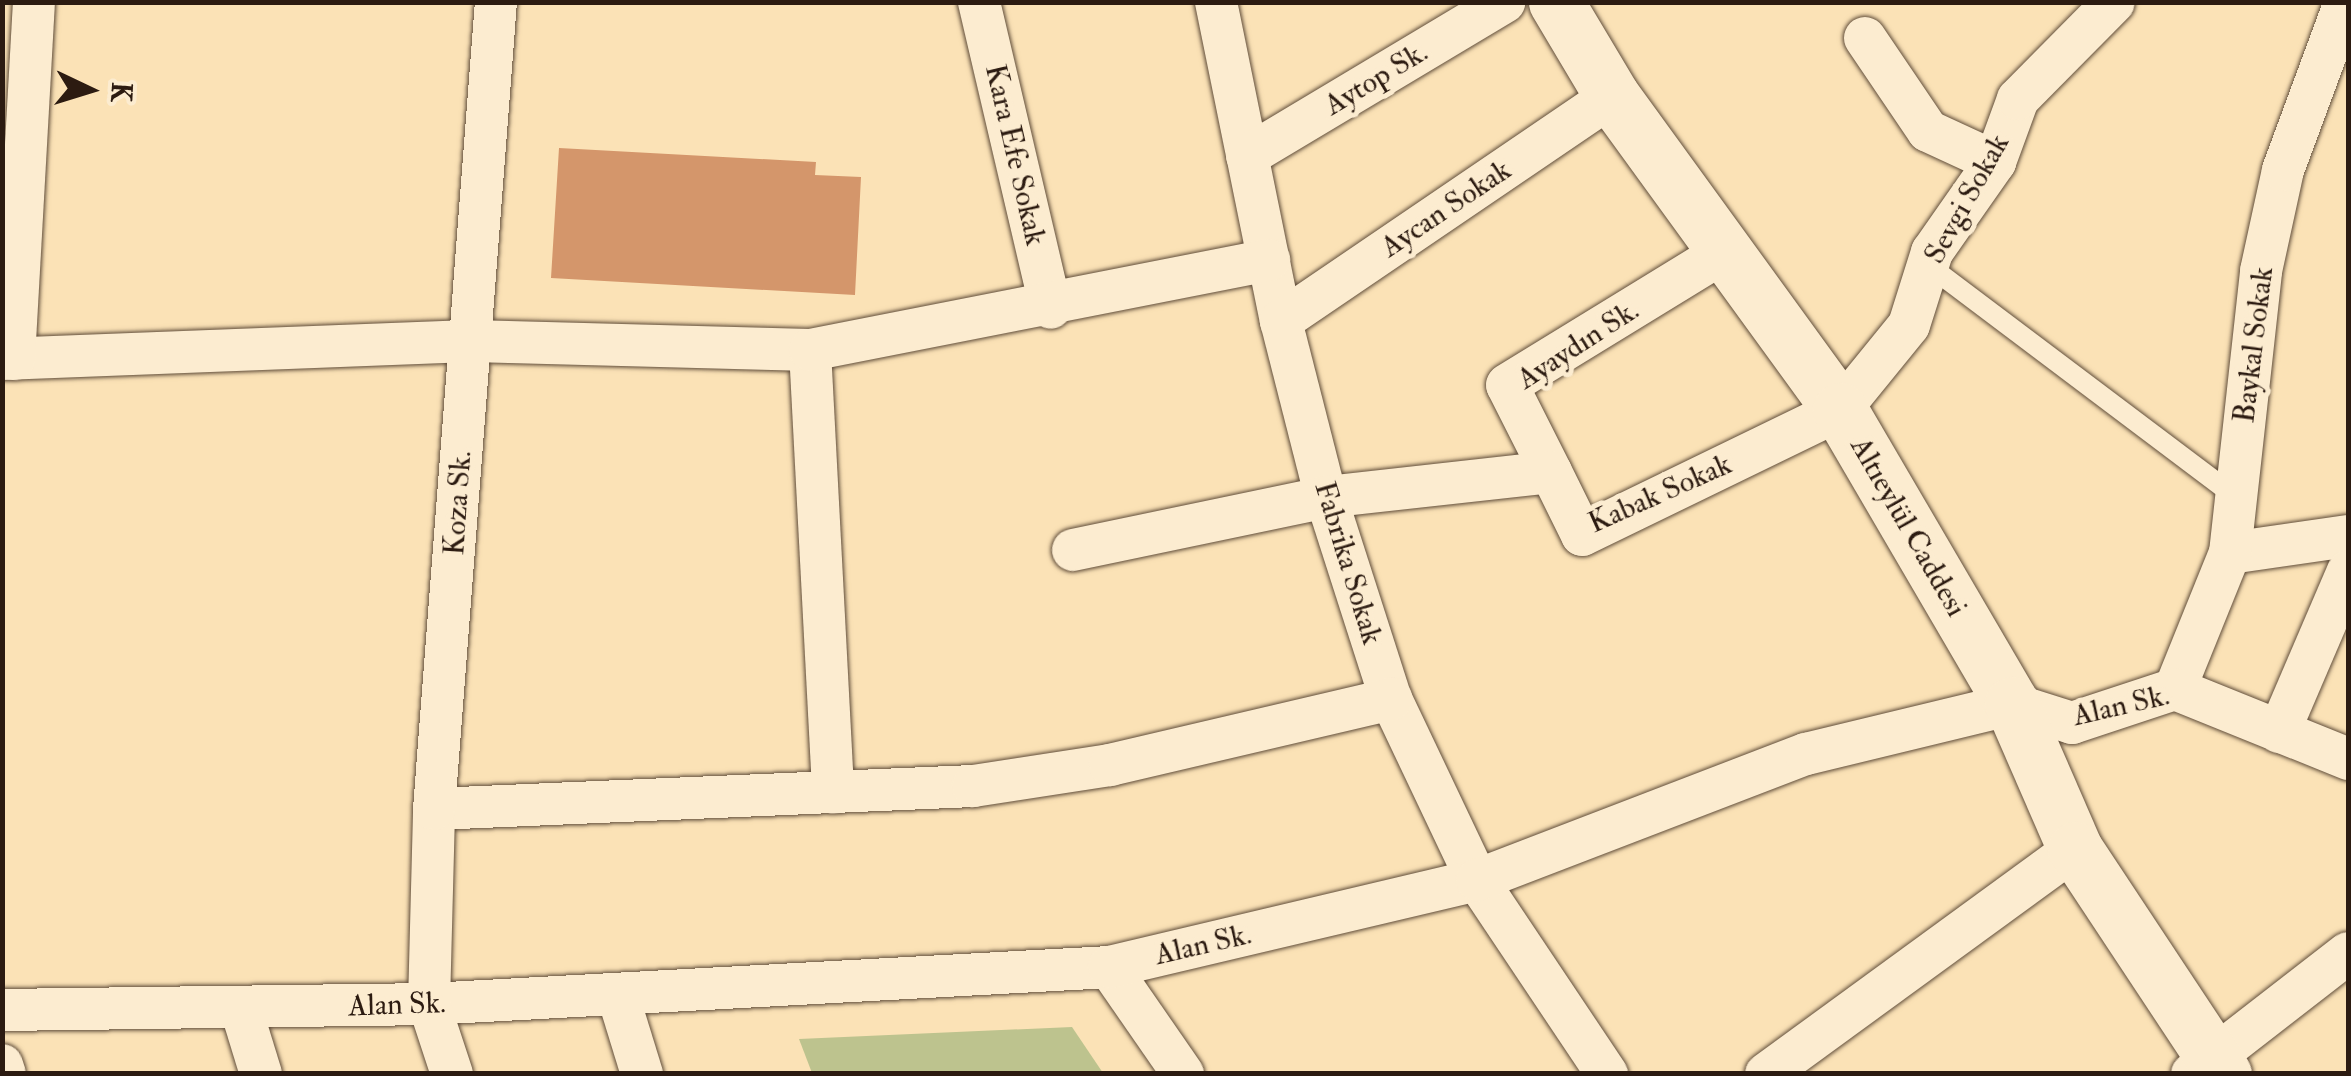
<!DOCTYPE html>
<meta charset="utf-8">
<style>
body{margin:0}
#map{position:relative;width:2351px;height:1076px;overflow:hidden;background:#fbe2b6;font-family:"IM FELL Double Pica",serif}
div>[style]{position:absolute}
.green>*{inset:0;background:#bdc38e}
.building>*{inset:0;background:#d4966b}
.roads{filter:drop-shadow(0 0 2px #604d3a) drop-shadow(0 0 2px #604d3a)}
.lane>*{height:20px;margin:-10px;padding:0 10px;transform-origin:10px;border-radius:10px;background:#fcecd0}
.street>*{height:42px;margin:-21px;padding:0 21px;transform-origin:21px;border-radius:21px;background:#fcecd0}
.secondary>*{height:55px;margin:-27.5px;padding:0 27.5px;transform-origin:27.5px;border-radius:27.5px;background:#fcecd0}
span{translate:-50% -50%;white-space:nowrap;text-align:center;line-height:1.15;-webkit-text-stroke:10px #fcecd0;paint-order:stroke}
.street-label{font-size:30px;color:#2c1b11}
.frame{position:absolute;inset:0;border:5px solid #2c1b11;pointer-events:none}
.north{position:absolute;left:40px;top:40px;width:100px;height:100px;-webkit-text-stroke:8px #fcecd0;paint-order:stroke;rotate:94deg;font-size:28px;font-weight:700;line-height:40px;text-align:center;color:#2c1b11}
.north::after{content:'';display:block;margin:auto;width:35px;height:45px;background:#2c1b11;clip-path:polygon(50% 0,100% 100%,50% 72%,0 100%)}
</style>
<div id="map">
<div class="green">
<i style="clip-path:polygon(1072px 1027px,1103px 1073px,812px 1073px,799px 1039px)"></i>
</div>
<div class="building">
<i style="clip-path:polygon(559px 148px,816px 162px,815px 175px,861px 177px,855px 295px,551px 278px)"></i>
</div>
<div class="roads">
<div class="lane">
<i style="left:1928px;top:265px;width:386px;rotate:37deg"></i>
</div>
<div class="street">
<i style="left:979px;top:2px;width:314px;rotate:76.8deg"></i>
<i style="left:1216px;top:2px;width:326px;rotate:78.5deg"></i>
<i style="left:1281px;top:321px;width:182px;rotate:75.7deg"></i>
<i style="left:1326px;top:497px;width:212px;rotate:72.2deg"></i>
<i style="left:1391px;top:699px;width:200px;rotate:64.6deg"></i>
<i style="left:1477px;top:880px;width:234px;rotate:56.2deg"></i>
<i style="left:1865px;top:38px;width:112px;rotate:55.9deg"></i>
<i style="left:1928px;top:131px;width:74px;rotate:24.8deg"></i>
<i style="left:1247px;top:156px;width:300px;rotate:-30.9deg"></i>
<i style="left:1281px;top:321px;width:400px;rotate:-34.2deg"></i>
<i style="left:810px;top:350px;width:443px;rotate:87deg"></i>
<i style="left:2px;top:359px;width:468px;rotate:-2.2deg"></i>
<i style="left:470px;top:341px;width:340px;rotate:1.5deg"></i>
<i style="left:810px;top:350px;width:468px;rotate:-11.1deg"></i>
<i style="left:14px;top:359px;width:358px;rotate:-86.8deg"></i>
<i style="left:1551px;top:472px;width:97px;rotate:-116.8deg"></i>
<i style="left:1507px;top:385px;width:255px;rotate:-31.5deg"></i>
<i style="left:1073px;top:550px;width:258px;rotate:-11.8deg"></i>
<i style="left:1326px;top:497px;width:226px;rotate:-6.3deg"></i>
<i style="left:1551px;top:472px;width:70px;rotate:63.8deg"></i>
<i style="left:1582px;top:535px;width:287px;rotate:-25.9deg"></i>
<i style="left:1840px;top:410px;width:109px;rotate:-50.9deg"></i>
<i style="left:1909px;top:325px;width:77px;rotate:-72.5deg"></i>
<i style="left:1932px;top:252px;width:110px;rotate:-55deg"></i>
<i style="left:1995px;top:162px;width:67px;rotate:-69.9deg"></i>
<i style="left:2018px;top:99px;width:136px;rotate:-45.3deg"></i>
<i style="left:2230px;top:553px;width:119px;rotate:-8.2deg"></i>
<i style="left:2175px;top:689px;width:147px;rotate:-68deg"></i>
<i style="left:2230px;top:553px;width:284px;rotate:-83.7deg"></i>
<i style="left:2261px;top:271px;width:103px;rotate:-77.7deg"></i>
<i style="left:2283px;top:170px;width:179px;rotate:-69.7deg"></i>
<i style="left:2279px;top:732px;width:175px;rotate:-66.8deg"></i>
<i style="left:434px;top:809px;width:539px;rotate:-2.44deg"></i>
<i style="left:973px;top:786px;width:139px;rotate:-8.7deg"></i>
<i style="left:1110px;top:765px;width:289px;rotate:-13.2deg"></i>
<i style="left:1109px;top:967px;width:130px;rotate:55.3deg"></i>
<i style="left:618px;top:996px;width:82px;rotate:72.9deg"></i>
<i style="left:241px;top:1009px;width:68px;rotate:72.9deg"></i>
<i style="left:2px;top:1010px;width:427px;rotate:-0.8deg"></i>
<i style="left:429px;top:1004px;width:681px;rotate:-3.11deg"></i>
<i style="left:1109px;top:967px;width:378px;rotate:-13.3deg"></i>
<i style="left:1477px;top:880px;width:352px;rotate:-21deg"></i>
<i style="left:1806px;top:754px;width:212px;rotate:-13.6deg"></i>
<i style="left:2012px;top:704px;width:63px;rotate:17.6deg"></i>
<i style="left:2072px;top:723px;width:108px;rotate:-18.3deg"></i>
<i style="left:2175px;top:689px;width:187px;rotate:22deg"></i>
<i style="left:2px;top:1065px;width:9px;rotate:72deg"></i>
<i style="left:452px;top:1074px;width:74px;rotate:-108.2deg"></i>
<i style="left:429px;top:1004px;width:195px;rotate:-88.5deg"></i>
<i style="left:434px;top:809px;width:809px;rotate:-85.61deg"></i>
<i style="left:1766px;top:1074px;width:382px;rotate:-36.1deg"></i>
<i style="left:2192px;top:1074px;width:197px;rotate:-37.8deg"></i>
</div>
<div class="secondary">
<i style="left:1556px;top:2px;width:109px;rotate:59.2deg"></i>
<i style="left:1612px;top:96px;width:388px;rotate:54deg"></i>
<i style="left:1840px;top:410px;width:341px;rotate:59.7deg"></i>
<i style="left:2012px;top:704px;width:158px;rotate:66.5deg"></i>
<i style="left:2075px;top:849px;width:270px;rotate:56.5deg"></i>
</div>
</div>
<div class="street-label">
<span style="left:1376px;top:79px;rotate:-31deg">Aytop Sk.</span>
<span style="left:1015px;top:155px;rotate:77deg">Kara Efe Sokak</span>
<span style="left:1967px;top:199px;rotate:-61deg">Sevgi Sokak</span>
<span style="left:1446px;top:209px;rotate:-34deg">Aycan Sokak</span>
<span style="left:1578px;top:345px;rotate:-33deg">Ayaydın Sk.</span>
<span style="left:2254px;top:345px;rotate:-83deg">Baykal Sokak</span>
<span style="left:1660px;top:494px;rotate:-24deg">Kabak Sokak</span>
<span style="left:458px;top:503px;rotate:-86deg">Koza Sk.</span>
<span style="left:1908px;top:527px;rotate:60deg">Altıeylül Caddesi</span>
<span style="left:1348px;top:563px;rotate:73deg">Fabrika Sokak</span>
<span style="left:2121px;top:706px;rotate:-13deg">Alan Sk.</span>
<span style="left:1203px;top:945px;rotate:-13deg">Alan Sk.</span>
<span style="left:397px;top:1005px;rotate:-2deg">Alan Sk.</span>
</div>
<div class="frame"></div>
<div class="north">K</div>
</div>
